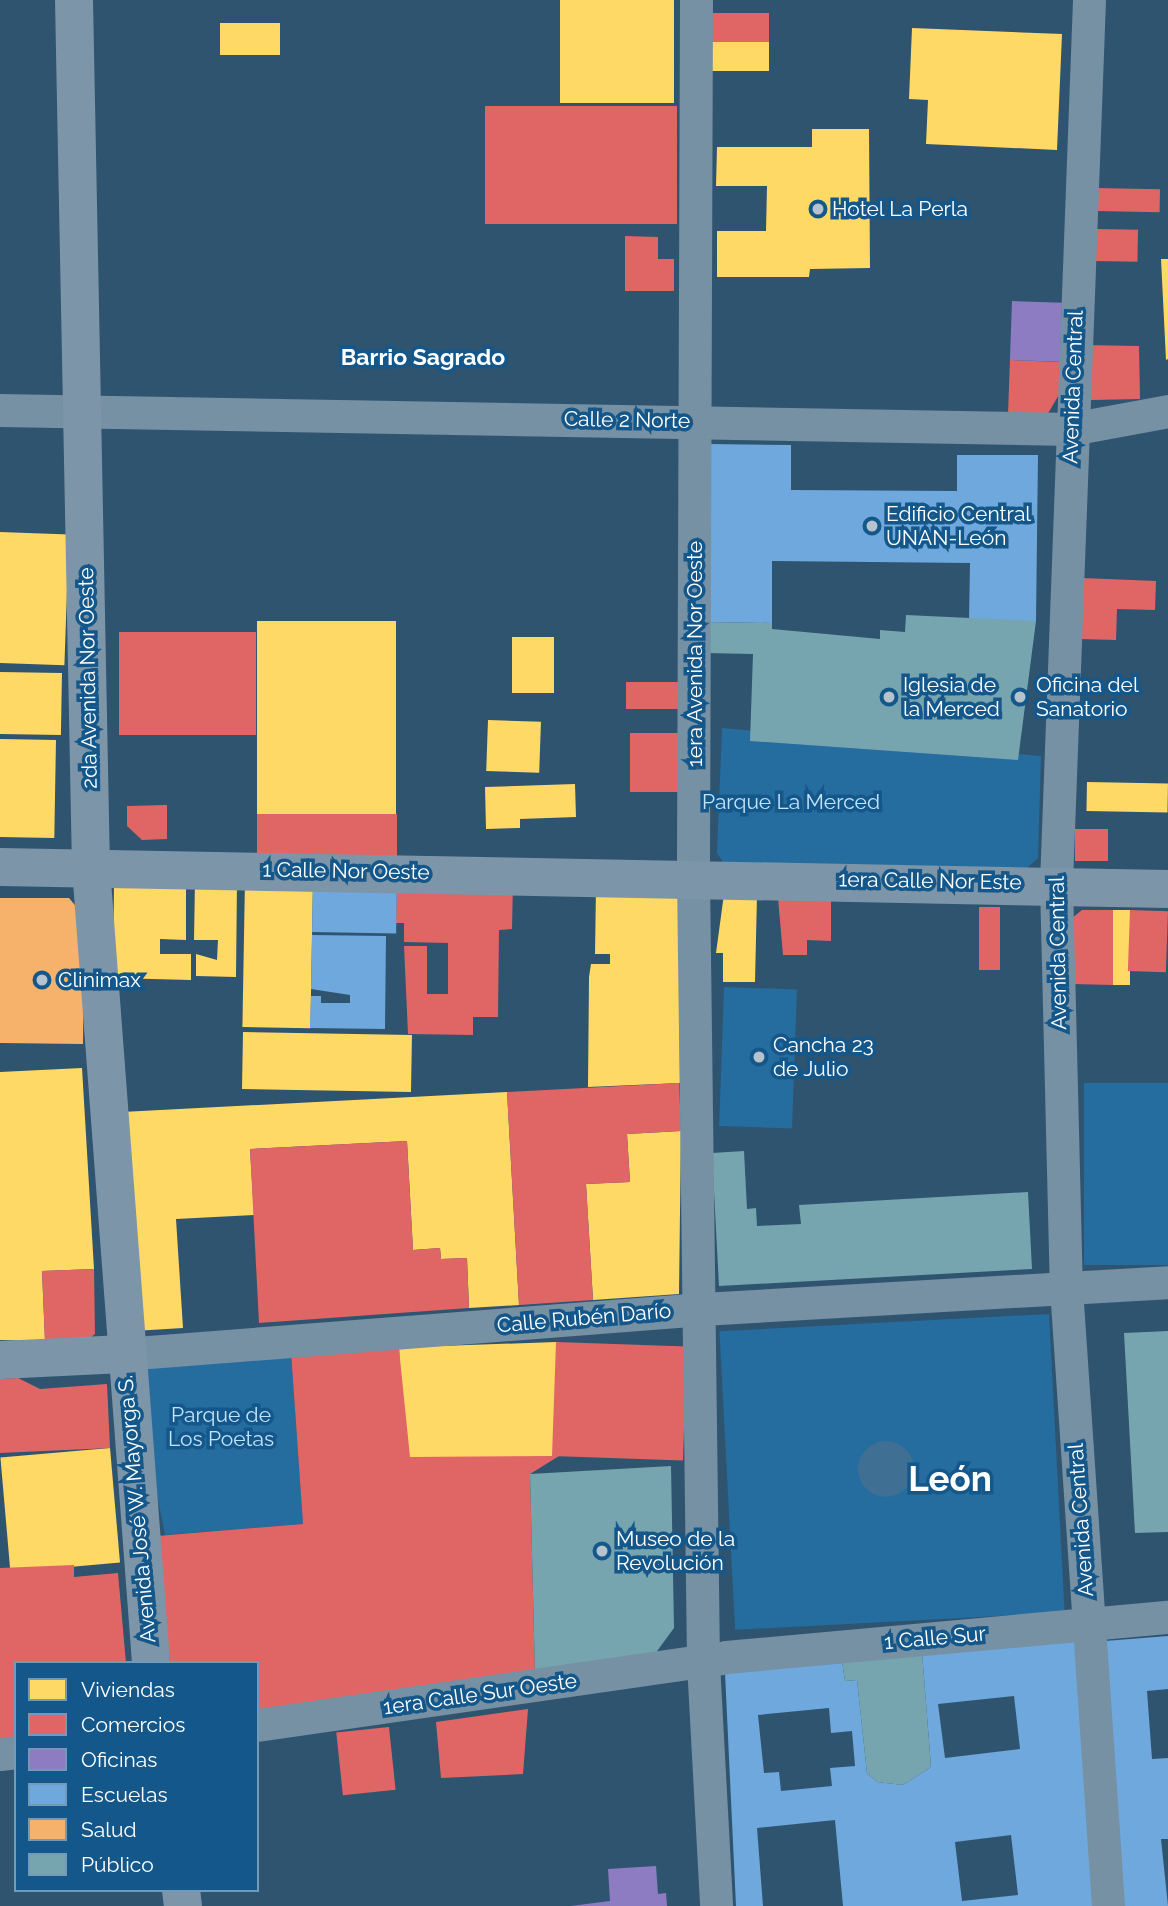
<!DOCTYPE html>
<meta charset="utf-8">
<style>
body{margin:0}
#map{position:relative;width:1168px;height:1906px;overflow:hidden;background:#2f546f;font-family:Raleway,sans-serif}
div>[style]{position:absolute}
.green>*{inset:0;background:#256c9f;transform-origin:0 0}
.water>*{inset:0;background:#3f6f93}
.round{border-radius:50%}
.homes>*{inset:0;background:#ffd966;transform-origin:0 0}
.shops>*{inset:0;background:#e06666;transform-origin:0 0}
.offices>*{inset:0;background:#8e7cc3;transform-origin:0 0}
.schools>*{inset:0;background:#6fa8dc;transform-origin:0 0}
.health>*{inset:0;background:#f6b26b}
.public>*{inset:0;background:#76a5af}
.street>*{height:33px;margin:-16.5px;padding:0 16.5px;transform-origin:16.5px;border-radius:16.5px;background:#7690a4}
.secondary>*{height:38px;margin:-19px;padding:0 19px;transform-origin:19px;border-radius:19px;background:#7d95a8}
.dots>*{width:19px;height:19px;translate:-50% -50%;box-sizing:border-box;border:4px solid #14578a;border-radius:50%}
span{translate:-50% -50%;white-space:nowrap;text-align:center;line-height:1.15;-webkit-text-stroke:7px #14578a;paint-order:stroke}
.poi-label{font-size:21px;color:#fff}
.left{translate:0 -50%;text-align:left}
.street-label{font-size:21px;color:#fff}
.park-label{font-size:21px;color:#c1e3fb}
.neighbourhood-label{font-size:23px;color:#fff;font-weight:700}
.town-label{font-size:35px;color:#fff;font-weight:700}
.legend{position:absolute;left:14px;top:1661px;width:245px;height:231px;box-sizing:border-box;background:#14578a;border:2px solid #729ab9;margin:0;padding:9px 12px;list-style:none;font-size:21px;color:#fff}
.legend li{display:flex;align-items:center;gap:14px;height:35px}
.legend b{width:35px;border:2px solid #729ab9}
</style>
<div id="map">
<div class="green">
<i style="clip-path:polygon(722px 728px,1041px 756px,1038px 858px,1025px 870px,727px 868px,717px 853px)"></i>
<i style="left:724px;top:987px;width:73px;height:139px;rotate:2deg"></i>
<i style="left:1168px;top:1083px;width:182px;height:84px;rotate:90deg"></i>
<i style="left:1049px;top:1314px;width:299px;height:330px;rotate:87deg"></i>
<i style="clip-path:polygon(291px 1352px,303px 1524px,165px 1535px,132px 1369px)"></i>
</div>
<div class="water">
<i class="round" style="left:858px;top:1441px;width:56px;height:56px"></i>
</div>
<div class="homes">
<i style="left:560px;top:0;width:114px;height:103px"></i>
<i style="left:220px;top:23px;width:60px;height:32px"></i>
<i style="clip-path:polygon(912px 28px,1062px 34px,1057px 150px,926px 144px,928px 100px,909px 99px)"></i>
<i style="left:711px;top:42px;width:58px;height:29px"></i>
<i style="clip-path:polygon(812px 129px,869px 129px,870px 268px,810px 269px,809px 277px,717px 277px,717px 231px,766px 231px,767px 186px,716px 186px,717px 147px,812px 147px)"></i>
<i style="clip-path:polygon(1161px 259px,1168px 259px,1168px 359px,1166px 360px)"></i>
<i style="left:0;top:532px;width:69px;height:131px;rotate:2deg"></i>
<i style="left:396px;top:621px;width:193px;height:139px;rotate:90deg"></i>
<i style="left:512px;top:637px;width:42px;height:56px"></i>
<i style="left:0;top:672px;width:62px;height:62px;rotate:1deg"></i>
<i style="left:488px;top:720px;width:53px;height:51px;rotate:2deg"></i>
<i style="left:0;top:739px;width:56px;height:98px;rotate:1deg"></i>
<i style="left:1087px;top:782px;width:81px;height:29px;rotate:1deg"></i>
<i style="clip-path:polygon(575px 784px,576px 817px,520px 819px,520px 828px,486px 829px,485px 787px)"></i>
<i style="left:245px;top:879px;width:68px;height:148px;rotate:1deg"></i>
<i style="clip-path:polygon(195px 880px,237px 881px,236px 977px,196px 976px,196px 954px,217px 960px,218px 940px,194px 940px)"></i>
<i style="clip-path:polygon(114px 885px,186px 886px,186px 940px,160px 939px,160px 954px,191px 954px,191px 980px,113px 978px)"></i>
<i style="clip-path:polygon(596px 886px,679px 886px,680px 1083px,588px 1087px,589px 977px,591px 964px,610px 964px,610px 954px,595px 954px)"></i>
<i style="clip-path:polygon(724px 894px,757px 895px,755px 982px,723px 982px,723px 953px,716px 953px)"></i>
<i style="left:1113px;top:910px;width:17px;height:75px"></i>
<i style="left:243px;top:1032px;width:169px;height:57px;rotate:1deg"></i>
<i style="clip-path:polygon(82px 1068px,94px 1269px,42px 1271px,45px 1341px,0 1340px,0 1072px)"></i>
<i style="clip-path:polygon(507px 1092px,519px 1305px,469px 1308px,467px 1258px,441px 1259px,440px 1248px,413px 1250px,407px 1141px,250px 1149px,254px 1215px,176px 1219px,183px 1328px,134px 1331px,122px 1112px)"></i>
<i style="clip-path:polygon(681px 1131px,679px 1294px,593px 1300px,586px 1184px,630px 1182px,627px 1134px)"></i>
<i style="left:556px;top:1342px;width:114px;height:157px;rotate:88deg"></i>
<i style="left:110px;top:1448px;width:115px;height:110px;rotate:85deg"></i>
</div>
<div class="shops">
<i style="left:711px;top:13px;width:58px;height:29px"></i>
<i style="left:677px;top:106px;width:118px;height:192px;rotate:90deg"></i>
<i style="left:1095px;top:188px;width:65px;height:23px;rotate:1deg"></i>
<i style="left:1094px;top:229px;width:44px;height:32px;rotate:1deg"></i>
<i style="clip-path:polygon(625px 236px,658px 237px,658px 259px,674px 259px,674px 291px,625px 291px)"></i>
<i style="clip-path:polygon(1082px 345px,1139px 346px,1140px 399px,1091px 400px,1079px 387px)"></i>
<i style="clip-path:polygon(1010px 360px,1060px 362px,1060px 393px,1047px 415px,1008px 414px)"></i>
<i style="clip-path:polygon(1082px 578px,1156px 581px,1155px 610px,1117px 609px,1116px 640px,1079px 639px)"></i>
<i style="left:119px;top:632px;width:137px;height:103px"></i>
<i style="left:626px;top:682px;width:57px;height:27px"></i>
<i style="left:630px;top:733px;width:51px;height:59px"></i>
<i style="clip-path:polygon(167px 805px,167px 839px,142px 840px,127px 826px,127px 806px)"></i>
<i style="left:257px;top:814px;width:140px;height:48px"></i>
<i style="left:1075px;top:829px;width:33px;height:32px"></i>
<i style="clip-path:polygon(397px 881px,513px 882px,512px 929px,499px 930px,498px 1017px,473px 1017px,473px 1035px,408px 1034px,404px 946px,427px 946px,427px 994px,448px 994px,448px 943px,404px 942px,404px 923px,396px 923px)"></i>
<i style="clip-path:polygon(778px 898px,831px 898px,831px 941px,807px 940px,807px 955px,783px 955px)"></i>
<i style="left:979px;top:907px;width:21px;height:63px"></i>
<i style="clip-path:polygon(1082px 910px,1113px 910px,1113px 985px,1073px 984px,1072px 918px)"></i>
<i style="left:1130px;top:910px;width:38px;height:61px;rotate:2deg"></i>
<i style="clip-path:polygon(679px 1083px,681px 1131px,627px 1134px,630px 1182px,586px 1184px,593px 1300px,519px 1305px,507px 1092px)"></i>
<i style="clip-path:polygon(407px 1141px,413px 1250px,440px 1248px,441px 1259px,467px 1258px,469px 1308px,259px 1323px,250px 1149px)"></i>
<i style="clip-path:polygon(94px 1269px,95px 1334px,85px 1342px,45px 1341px,42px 1271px)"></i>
<i style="left:556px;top:1342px;width:131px;height:114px;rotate:2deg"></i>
<i style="clip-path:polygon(399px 1349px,410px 1457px,559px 1456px,530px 1474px,535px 1674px,257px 1713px,257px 1663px,170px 1663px,157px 1536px,303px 1524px,291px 1352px)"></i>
<i style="clip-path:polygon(18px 1378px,40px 1389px,107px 1384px,110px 1448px,0 1453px,0 1379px)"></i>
<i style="clip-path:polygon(74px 1565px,74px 1577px,118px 1573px,126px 1663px,16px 1663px,16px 1741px,0 1743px,0 1568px)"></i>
<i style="clip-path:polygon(528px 1709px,523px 1774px,441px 1778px,436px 1722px)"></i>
<i style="left:389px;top:1727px;width:63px;height:53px;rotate:84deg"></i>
</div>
<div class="offices">
<i style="left:1012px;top:301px;width:50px;height:59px;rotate:2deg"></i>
<i style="clip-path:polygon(656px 1866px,658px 1894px,666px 1893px,667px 1906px,571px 1906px,610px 1901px,608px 1869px)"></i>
</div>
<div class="schools">
<i style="clip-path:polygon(708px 444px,791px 445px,791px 490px,957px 491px,957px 455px,1038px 455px,1036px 621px,969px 621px,970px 563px,772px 561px,772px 623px,706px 622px)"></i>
<i style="left:313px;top:880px;width:84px;height:52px;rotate:1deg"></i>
<i style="clip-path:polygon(312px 935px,386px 936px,385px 1029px,310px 1028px,311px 996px,321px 996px,321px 1003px,350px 1003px,350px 995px,311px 989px)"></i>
<i style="clip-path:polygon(1168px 1636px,1168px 1689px,1147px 1691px,1152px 1759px,1168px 1758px,1168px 1839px,1161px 1839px,1168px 1906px,1123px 1906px,1105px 1641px)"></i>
<i style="clip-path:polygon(evenodd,1077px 1638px,1095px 1906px,843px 1906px,835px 1820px,757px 1828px,763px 1906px,736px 1906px,725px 1673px,842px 1661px,845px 1681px,857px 1680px,867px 1773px,877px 1782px,903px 1785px,931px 1767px,922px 1652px,1077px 1638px,1014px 1696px,1020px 1749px,945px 1758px,938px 1704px,1014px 1696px,1077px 1638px,829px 1708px,831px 1733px,852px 1731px,855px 1766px,830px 1768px,832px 1786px,781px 1791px,779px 1772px,764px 1773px,758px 1715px,829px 1708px,1077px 1638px,1011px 1835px,1018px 1895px,962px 1901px,955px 1842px,1011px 1835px)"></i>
</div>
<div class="health">
<i style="clip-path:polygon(0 898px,69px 898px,84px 916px,83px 1044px,0 1043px)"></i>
</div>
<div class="public">
<i style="clip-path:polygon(906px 615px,1036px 621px,1018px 760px,750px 741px,753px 654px,705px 653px,706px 622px,772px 623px,772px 629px,880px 639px,880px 630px,905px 632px)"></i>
<i style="clip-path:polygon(744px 1151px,747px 1209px,756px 1208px,757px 1226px,801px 1224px,799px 1205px,1028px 1192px,1032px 1269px,719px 1286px,712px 1153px)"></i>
<i style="clip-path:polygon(1168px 1331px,1168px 1532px,1135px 1533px,1124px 1333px)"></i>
<i style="clip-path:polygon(671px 1466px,674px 1628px,652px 1658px,535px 1674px,530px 1474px)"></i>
<i style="clip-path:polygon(922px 1652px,931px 1767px,903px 1785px,877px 1782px,867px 1773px,857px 1680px,845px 1681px,842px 1661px)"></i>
</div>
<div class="street">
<i style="left:696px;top:0;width:876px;rotate:90.2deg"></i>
<i style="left:693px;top:876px;width:787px;rotate:89.27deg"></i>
<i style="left:703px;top:1663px;width:243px;rotate:86.9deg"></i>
<i style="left:1089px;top:0;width:885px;rotate:92.14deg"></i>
<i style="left:1056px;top:884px;width:404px;rotate:88.6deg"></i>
<i style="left:1066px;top:1288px;width:619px;rotate:86.11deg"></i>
<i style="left:0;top:410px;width:1071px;rotate:1.02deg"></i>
<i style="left:1071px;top:429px;width:99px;rotate:-10.5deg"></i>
<i style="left:123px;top:1354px;width:581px;rotate:-4.44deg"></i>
<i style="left:702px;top:1309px;width:467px;rotate:-3.3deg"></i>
<i style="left:257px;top:1725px;width:474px;rotate:-8.2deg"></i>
<i style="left:726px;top:1657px;width:444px;rotate:-5.2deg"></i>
<i style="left:0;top:1754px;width:16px;rotate:-7deg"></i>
</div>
<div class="secondary">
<i style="left:74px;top:0;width:868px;rotate:88.88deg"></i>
<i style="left:91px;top:868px;width:797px;rotate:85.68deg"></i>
<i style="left:0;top:867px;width:1168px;rotate:1.08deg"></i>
<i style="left:0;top:1360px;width:123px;rotate:-2.8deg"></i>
<i style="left:181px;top:1890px;width:16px;rotate:83deg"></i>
</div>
<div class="dots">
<i style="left:818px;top:209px;background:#b6c3cd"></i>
<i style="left:872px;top:526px;background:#b6c3cd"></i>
<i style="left:889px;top:697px;background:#b6c3cd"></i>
<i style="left:1020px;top:697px;background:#b6c3cd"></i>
<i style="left:42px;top:980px;background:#b6c3cd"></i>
<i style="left:759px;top:1057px;background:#b6c3cd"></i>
<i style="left:602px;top:1551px;background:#b6c3cd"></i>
</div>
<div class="poi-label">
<span class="left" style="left:832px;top:209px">Hotel La Perla</span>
<span class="left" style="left:886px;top:526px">Edificio Central<br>UNAN-León</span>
<span class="left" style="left:903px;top:697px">Iglesia de<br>la Merced</span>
<span class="left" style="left:1036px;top:697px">Oficina del<br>Sanatorio</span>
<span class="left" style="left:58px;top:980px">Clinimax</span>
<span class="left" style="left:773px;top:1057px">Cancha 23<br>de Julio</span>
<span class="left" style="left:616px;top:1551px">Museo de la<br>Revolución</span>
</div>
<div class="street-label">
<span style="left:1073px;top:387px;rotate:-88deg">Avenida Central</span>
<span style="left:627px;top:420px;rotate:1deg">Calle 2 Norte</span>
<span style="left:695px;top:654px;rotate:-90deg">1era Avenida Nor Oeste</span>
<span style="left:88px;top:678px;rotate:-91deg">2da Avenida Nor Oeste</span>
<span style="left:346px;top:871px;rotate:1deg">1 Calle Nor Oeste</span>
<span style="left:930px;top:881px;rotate:1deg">1era Calle Nor Este</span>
<span style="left:1058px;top:953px;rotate:-91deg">Avenida Central</span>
<span style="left:584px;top:1318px;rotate:-5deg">Calle Rubén Darío</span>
<span style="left:137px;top:1509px;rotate:-95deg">Avenida José W. Mayorga S.</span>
<span style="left:1081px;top:1520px;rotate:-94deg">Avenida Central</span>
<span style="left:935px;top:1638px;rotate:-5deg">1 Calle Sur</span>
<span style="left:480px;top:1694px;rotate:-8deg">1era Calle Sur Oeste</span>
</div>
<div class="park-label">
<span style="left:791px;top:802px">Parque La Merced</span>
<span style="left:221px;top:1427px">Parque de<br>Los Poetas</span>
</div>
<div class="neighbourhood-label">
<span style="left:423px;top:357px">Barrio Sagrado</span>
</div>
<div class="town-label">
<span style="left:950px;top:1479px">León</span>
</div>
<ul class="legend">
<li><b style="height:19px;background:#ffd966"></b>Viviendas</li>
<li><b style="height:19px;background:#e06666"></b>Comercios</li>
<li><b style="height:19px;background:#8e7cc3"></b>Oficinas</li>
<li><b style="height:19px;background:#6fa8dc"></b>Escuelas</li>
<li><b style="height:19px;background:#f6b26b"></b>Salud</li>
<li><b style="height:19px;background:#76a5af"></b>Público</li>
</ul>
</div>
